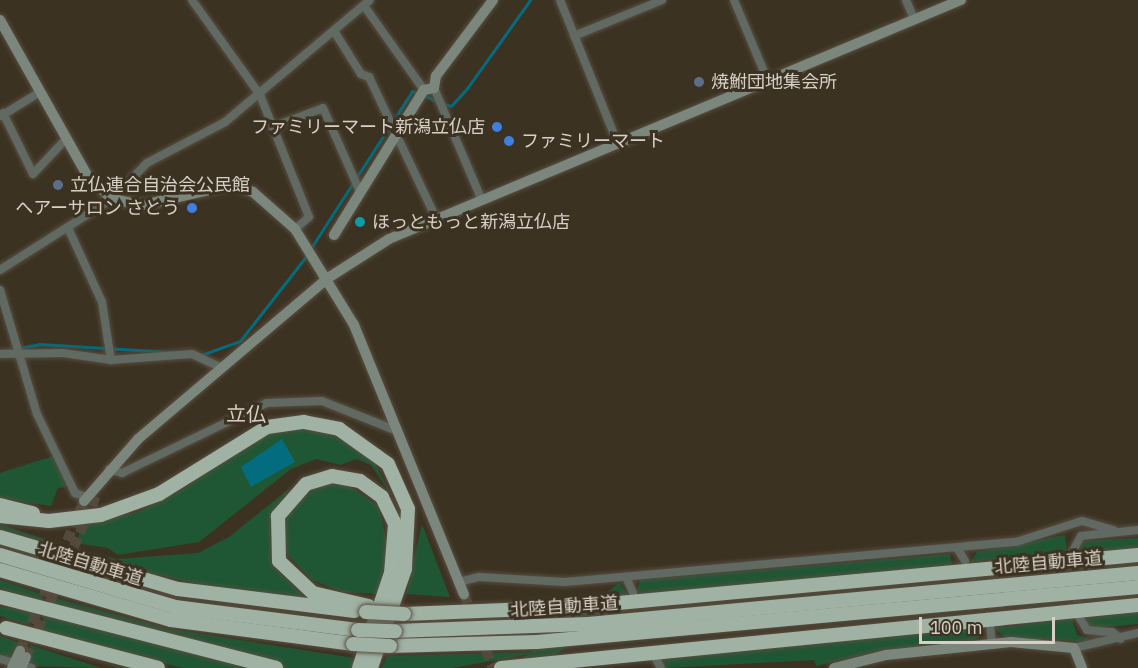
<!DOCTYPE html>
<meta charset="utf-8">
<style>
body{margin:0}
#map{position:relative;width:1138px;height:668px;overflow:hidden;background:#3c3222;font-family:"IBM Plex Sans","Noto Sans JP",sans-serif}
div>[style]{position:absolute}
.green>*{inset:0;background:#1f5734;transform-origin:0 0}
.water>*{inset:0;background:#036c7e}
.stream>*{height:3px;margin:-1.5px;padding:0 1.5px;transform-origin:1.5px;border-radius:1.5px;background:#036c7e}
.street-tunnel>*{height:8px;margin-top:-4px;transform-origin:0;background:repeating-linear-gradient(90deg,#534a3b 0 8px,transparent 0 12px)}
.secondary-tunnel>*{height:10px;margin-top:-5px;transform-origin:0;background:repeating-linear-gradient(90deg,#534a3b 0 10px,transparent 0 15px)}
.roads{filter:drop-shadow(0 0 2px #584e40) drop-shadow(0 0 2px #584e40)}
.street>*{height:8px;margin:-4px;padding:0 4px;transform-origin:4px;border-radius:4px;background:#616963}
.secondary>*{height:10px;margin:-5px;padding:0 5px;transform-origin:5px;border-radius:5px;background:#7b877d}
.highway>*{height:14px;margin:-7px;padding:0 7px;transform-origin:7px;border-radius:7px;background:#9fb2a3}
.bridges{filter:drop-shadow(0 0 2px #584e40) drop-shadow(0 0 2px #584e40)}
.highway-bridge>*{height:14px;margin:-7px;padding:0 7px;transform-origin:7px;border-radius:7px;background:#9fb2a3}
.dots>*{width:16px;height:16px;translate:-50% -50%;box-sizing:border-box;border:3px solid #3c3222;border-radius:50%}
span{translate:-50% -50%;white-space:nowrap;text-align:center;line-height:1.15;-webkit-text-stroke:6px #3c3222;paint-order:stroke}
.poi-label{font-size:18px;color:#d7d0c7}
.left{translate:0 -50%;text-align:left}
.right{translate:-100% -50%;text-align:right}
.street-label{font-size:18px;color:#d7d0c7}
.neighbourhood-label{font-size:20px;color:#d7d0c7}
.scale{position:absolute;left:919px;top:617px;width:136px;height:27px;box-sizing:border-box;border:3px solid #d7d0c7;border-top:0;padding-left:8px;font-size:18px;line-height:21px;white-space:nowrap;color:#d7d0c7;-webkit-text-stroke:4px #3c3222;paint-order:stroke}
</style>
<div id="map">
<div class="green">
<i style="clip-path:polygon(287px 428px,314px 429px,350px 441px,372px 457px,391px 495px,371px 465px,356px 459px,341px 465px,316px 459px,291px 469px,199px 542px,118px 555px,108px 548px,75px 543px,83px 526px,140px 511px,185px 488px,258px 437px)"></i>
<i style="clip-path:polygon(53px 456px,67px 487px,58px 488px,51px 506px,0 498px,0 473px)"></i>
<i style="clip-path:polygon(326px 483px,346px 483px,379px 507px,389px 551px,377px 594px,343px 592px,312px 580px,287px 554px,281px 538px,285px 519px,297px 498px)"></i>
<i style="clip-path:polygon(290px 488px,271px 521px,270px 542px,277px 570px,307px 598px,232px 592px,71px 554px,72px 548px,116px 559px,198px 553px,229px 537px)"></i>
<i style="clip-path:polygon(0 524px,67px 547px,64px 552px,32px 541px,0 529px)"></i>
<i style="clip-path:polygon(422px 524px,450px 597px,406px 594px)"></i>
<i style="clip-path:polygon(1065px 535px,1067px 553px,971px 562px,977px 552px)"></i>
<i style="clip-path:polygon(1138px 538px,1138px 548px,1075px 553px,1085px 541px)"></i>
<i style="clip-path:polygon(0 542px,12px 546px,58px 562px,56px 567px)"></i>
<i style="clip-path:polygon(950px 554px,952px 566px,636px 595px,640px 580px)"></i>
<i style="clip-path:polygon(0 580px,44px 595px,40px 603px,0 588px)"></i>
<i style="left:619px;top:583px;width:18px;height:141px;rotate:52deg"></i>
<i style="clip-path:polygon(52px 597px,170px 629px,354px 658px,352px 668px,286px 668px,49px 606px)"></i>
<i style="clip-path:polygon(0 607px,25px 610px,34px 614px,30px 625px,0 616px)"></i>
<i style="clip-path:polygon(1138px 612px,1138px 624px,1090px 628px,1081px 619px)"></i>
<i style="clip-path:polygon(45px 614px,251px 668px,183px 668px,155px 661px,40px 629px)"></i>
<i style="clip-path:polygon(1072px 619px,1077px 635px,1100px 642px,1006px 638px,994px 628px)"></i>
<i style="clip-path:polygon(976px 627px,982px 635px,971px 642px,883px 650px,816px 666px,814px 660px,664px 668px,661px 660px,744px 647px)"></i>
<i style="clip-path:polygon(0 636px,25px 645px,23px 651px,15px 648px,9px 657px,0 657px)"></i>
<i style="clip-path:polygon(30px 645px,101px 668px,33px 666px,27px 664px)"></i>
<i style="clip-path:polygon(542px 652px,452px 668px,382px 668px,387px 656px)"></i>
</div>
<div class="water">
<i style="clip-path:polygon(282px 439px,295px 462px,251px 487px,241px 467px)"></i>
</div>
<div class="stream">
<i style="left:425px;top:96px;width:14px;rotate:25deg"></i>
<i style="left:444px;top:104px;width:7px;rotate:16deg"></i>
<i style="left:451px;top:106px;width:25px;rotate:-48deg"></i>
<i style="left:468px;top:87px;width:107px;rotate:-54.5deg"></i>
<i style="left:311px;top:248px;width:187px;rotate:-57.2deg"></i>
<i style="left:412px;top:91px;width:8px;rotate:23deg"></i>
<i style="left:1px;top:351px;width:39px;rotate:-10deg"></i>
<i style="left:39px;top:344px;width:132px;rotate:3.5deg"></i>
<i style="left:201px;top:355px;width:41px;rotate:-19.7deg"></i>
<i style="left:240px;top:341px;width:110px;rotate:-52deg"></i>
</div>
<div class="street-tunnel">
<i style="left:1073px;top:559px;width:54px;rotate:84.7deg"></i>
<i style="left:967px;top:568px;width:57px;rotate:68.4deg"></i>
</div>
<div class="secondary-tunnel">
<i style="left:464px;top:594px;width:79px;rotate:68.6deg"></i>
<i style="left:20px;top:651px;width:163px;rotate:-66.9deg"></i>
<i style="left:26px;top:657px;width:178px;rotate:-66.5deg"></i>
</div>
<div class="roads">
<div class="street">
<i style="left:192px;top:0;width:117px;rotate:54.4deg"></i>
<i style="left:260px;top:95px;width:131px;rotate:68.1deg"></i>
<i style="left:309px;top:217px;width:18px;rotate:139deg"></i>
<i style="left:560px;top:0;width:155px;rotate:68.1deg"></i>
<i style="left:734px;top:0;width:86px;rotate:67.3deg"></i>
<i style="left:906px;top:0;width:21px;rotate:67deg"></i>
<i style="left:365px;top:7px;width:102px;rotate:54.6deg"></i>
<i style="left:334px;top:31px;width:51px;rotate:57.9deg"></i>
<i style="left:361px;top:74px;width:9px;rotate:21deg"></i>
<i style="left:369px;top:77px;width:156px;rotate:64.6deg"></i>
<i style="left:574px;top:36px;width:95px;rotate:-22.2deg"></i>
<i style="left:434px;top:88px;width:120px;rotate:66.9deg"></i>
<i style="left:3px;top:113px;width:68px;rotate:63.8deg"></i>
<i style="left:33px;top:174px;width:48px;rotate:-46.7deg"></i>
<i style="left:1px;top:116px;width:46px;rotate:-31.6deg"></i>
<i style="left:273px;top:127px;width:53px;rotate:-20.8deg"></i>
<i style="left:323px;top:108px;width:92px;rotate:66.2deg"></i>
<i style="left:69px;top:230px;width:79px;rotate:65.4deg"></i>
<i style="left:102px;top:302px;width:59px;rotate:81.2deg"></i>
<i style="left:0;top:270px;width:133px;rotate:-32.4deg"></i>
<i style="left:112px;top:199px;width:50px;rotate:-45.8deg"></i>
<i style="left:147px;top:163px;width:88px;rotate:-27.7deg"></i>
<i style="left:225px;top:122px;width:189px;rotate:-40.1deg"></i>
<i style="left:0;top:290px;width:129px;rotate:73.4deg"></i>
<i style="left:37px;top:414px;width:88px;rotate:64.3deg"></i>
<i style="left:75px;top:493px;width:12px;rotate:20deg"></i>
<i style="left:0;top:354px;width:63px;rotate:-0.9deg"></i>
<i style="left:63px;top:353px;width:49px;rotate:8.3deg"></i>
<i style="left:111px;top:360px;width:81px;rotate:-4.2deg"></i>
<i style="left:192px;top:354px;width:33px;rotate:25deg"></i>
<i style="left:109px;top:469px;width:14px;rotate:17deg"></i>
<i style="left:122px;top:473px;width:161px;rotate:-25.8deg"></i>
<i style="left:267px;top:403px;width:55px;rotate:-2.1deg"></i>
<i style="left:322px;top:401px;width:81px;rotate:21.8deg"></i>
<i style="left:957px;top:548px;width:15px;rotate:58deg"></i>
<i style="left:1073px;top:551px;width:17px;rotate:-62deg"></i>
<i style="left:1081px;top:536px;width:57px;rotate:-6deg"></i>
<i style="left:626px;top:577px;width:17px;rotate:66deg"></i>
<i style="left:459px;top:582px;width:21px;rotate:-14deg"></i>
<i style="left:479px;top:577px;width:86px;rotate:3.3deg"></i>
<i style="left:565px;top:582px;width:453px;rotate:-5.1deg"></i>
<i style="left:1016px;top:542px;width:69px;rotate:-17.7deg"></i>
<i style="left:1082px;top:521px;width:33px;rotate:16deg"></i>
<i style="left:1079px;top:617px;width:15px;rotate:58deg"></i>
<i style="left:1087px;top:630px;width:25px;rotate:5deg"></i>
<i style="left:1112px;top:632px;width:11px;rotate:38deg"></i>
<i style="left:990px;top:625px;width:19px;rotate:84deg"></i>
<i style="left:1074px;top:648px;width:66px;rotate:-13.2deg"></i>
<i style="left:0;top:659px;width:16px;rotate:15deg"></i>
<i style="left:656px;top:659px;width:10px;rotate:61deg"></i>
<i style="left:23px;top:665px;width:9px;rotate:18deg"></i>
</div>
<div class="secondary">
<i style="left:0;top:20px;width:178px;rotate:60.7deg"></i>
<i style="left:87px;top:175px;width:35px;rotate:44deg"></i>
<i style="left:112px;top:199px;width:32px;rotate:11deg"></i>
<i style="left:143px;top:205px;width:91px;rotate:-12.7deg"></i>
<i style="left:232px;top:185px;width:22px;rotate:18deg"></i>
<i style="left:253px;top:192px;width:56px;rotate:41.4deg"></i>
<i style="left:295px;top:229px;width:113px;rotate:58.4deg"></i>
<i style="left:354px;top:325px;width:291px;rotate:67.8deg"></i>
<i style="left:334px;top:235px;width:171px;rotate:-58.2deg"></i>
<i style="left:424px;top:90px;width:10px;rotate:-11deg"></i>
<i style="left:434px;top:88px;width:12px;rotate:-81deg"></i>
<i style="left:436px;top:76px;width:95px;rotate:-53.1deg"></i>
<i style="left:84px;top:501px;width:82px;rotate:-48.9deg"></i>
<i style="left:138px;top:439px;width:249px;rotate:-40.3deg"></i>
<i style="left:328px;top:278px;width:72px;rotate:-32.6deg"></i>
<i style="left:389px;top:239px;width:620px;rotate:-22.68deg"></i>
<i style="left:12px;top:668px;width:19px;rotate:-65deg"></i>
<i style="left:21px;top:668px;width:12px;rotate:-66deg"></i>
<i style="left:834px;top:668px;width:54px;rotate:-14deg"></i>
<i style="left:886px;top:655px;width:126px;rotate:-5.9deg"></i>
<i style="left:1011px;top:642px;width:63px;rotate:5.4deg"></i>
<i style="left:1074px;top:648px;width:22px;rotate:68deg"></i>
</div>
<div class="highway">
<i style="left:0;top:505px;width:34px;rotate:14deg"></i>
<i style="left:0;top:516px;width:49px;rotate:5.8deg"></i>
<i style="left:49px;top:521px;width:52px;rotate:-6.6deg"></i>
<i style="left:101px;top:515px;width:62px;rotate:-19.9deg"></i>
<i style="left:159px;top:494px;width:127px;rotate:-31.8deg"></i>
<i style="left:267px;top:427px;width:37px;rotate:-8deg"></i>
<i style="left:304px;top:422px;width:36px;rotate:11deg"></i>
<i style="left:339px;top:429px;width:60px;rotate:35.5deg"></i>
<i style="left:388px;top:464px;width:49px;rotate:66deg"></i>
<i style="left:408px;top:509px;width:60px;rotate:92.9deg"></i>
<i style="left:405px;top:569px;width:105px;rotate:109deg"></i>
<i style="left:0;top:537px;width:185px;rotate:16.3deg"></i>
<i style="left:178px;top:589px;width:178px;rotate:7.1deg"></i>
<i style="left:0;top:555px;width:183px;rotate:16.5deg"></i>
<i style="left:175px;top:607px;width:184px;rotate:7.2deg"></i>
<i style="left:0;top:570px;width:178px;rotate:16.3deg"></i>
<i style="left:171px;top:620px;width:184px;rotate:7.5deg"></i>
<i style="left:0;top:597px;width:285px;rotate:14.4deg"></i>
<i style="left:404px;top:614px;width:171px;rotate:-2.3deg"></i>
<i style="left:575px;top:607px;width:565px;rotate:-5.28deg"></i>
<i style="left:6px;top:628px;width:157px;rotate:14.7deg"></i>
<i style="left:395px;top:631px;width:193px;rotate:-2.1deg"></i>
<i style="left:588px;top:624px;width:552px;rotate:-5.3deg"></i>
<i style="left:390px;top:646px;width:147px;rotate:-1.6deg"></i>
<i style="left:537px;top:642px;width:604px;rotate:-5.23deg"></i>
<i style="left:359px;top:668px;width:100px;rotate:-71.4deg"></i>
<i style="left:391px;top:573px;width:49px;rotate:-85.3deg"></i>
<i style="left:395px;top:524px;width:30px;rotate:-116deg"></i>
<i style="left:382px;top:497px;width:27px;rotate:-144deg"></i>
<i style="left:360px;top:481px;width:28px;rotate:-170deg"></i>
<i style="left:332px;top:476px;width:27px;rotate:163deg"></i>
<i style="left:306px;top:484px;width:43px;rotate:131.2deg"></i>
<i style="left:278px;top:516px;width:45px;rotate:88.7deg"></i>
<i style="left:279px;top:561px;width:47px;rotate:43.3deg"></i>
<i style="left:313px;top:593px;width:57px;rotate:13.3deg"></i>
<i style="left:501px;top:668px;width:640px;rotate:-5.65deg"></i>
</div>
</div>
<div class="bridges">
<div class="highway-bridge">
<i style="left:366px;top:612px;width:38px;rotate:3deg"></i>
<i style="left:358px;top:630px;width:37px;rotate:2deg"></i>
<i style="left:353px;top:644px;width:37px;rotate:3deg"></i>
</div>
</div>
<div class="dots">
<i style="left:699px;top:82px;background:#5c6f8a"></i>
<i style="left:497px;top:127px;background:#3f7fe0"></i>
<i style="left:509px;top:141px;background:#3f7fe0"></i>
<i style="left:58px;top:185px;background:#5c6f8a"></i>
<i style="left:192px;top:208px;background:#3f7fe0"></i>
<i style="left:360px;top:222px;background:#0f9aa8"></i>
</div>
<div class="poi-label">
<span class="left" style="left:711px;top:82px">焼鮒団地集会所</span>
<span class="right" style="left:485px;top:127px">ファミリーマート新潟立仏店</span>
<span class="left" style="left:521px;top:141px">ファミリーマート</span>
<span class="left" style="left:70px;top:185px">立仏連合自治会公民館</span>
<span class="right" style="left:180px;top:208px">ヘアーサロン さとう</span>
<span class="left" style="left:372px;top:222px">ほっともっと新潟立仏店</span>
</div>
<div class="street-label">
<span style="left:1048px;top:563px;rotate:-5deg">北陸自動車道</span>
<span style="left:90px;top:564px;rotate:17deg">北陸自動車道</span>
<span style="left:564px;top:607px;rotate:-4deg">北陸自動車道</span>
</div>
<div class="neighbourhood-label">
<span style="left:246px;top:413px">立仏</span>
</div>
<div class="scale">100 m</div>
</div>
